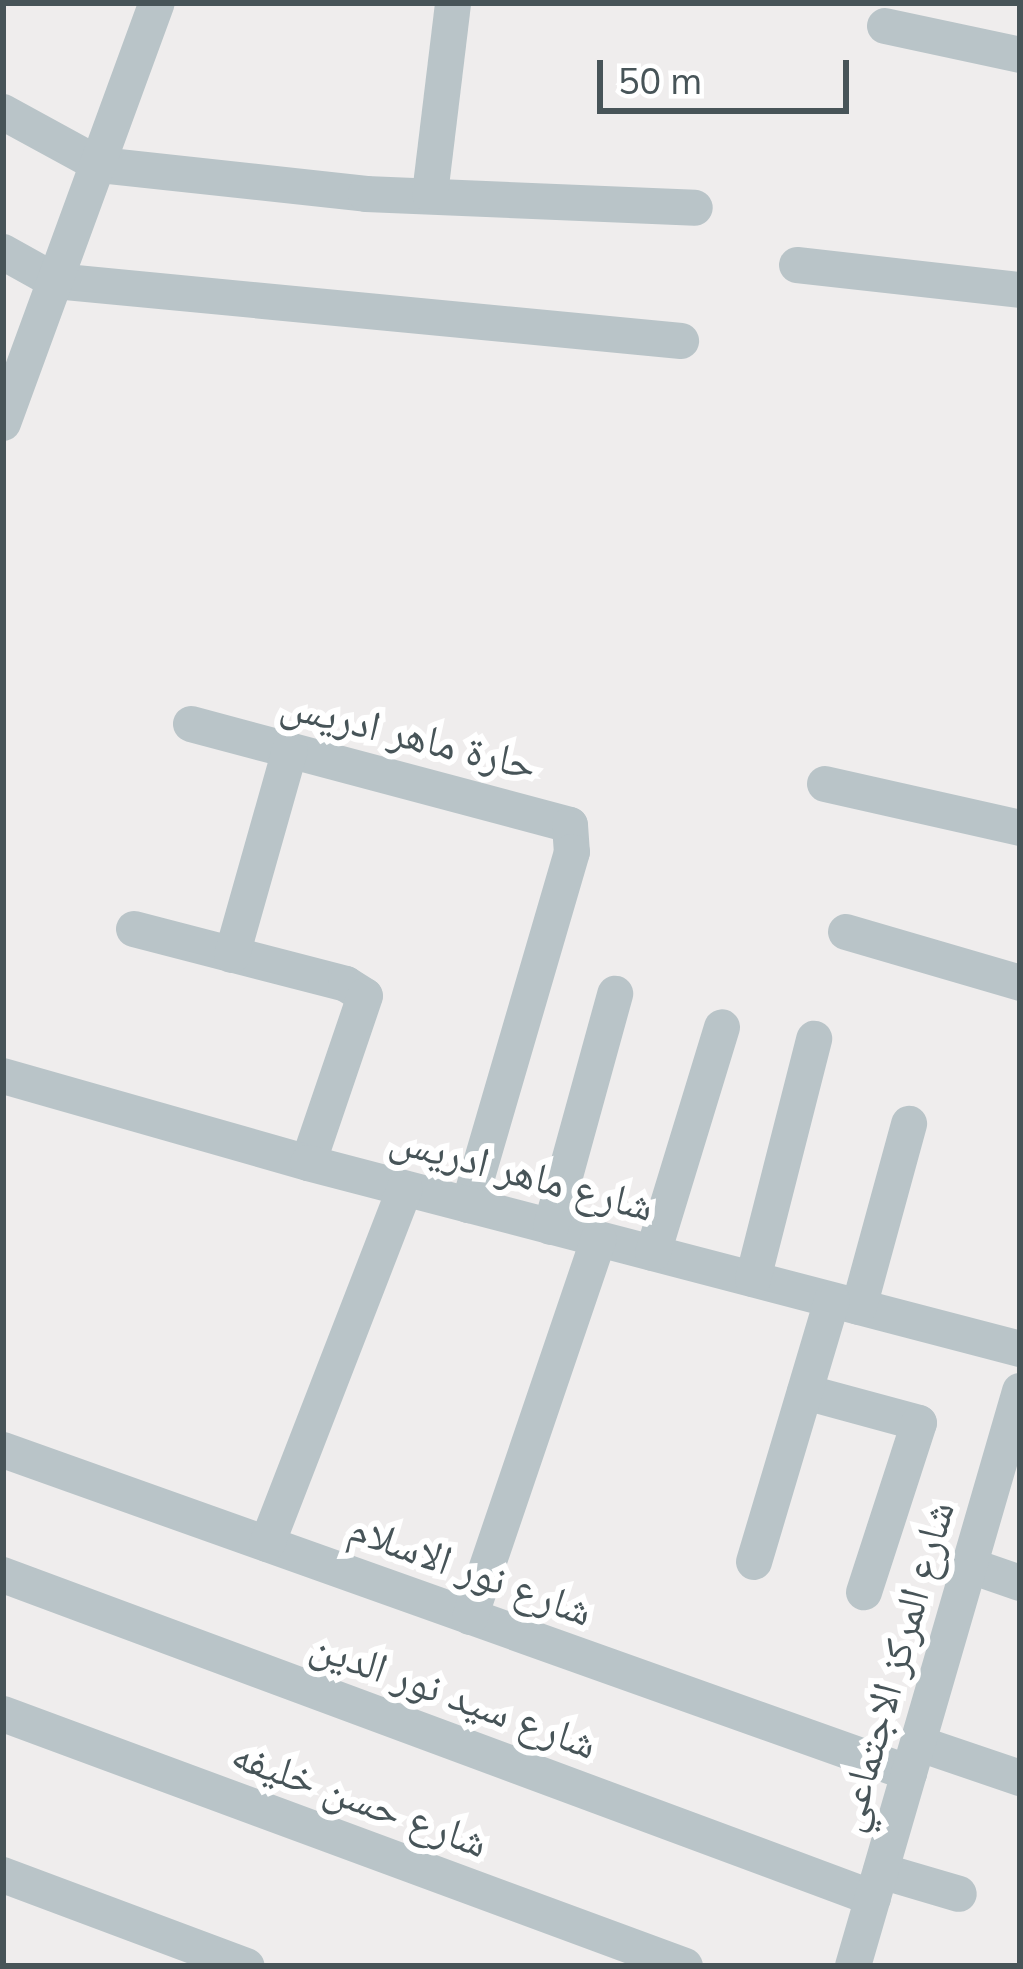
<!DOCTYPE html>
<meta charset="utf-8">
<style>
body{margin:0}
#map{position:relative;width:1023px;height:1969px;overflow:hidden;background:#efeded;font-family:Mulish,"Noto Naskh Arabic",sans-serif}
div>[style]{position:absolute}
.minor>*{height:36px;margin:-18px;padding:0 18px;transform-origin:18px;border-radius:18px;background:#b9c4c8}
span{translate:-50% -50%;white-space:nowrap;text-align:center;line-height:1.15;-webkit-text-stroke:12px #fff;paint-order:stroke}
.street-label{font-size:42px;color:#475458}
.frame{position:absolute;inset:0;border:6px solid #475458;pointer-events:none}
.scale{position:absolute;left:597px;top:60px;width:252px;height:54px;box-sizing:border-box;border:6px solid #475458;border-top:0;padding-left:15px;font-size:36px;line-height:42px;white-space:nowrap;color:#475458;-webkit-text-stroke:9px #fff;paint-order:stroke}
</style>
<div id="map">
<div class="minor">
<i style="left:885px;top:26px;width:138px;rotate:12.1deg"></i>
<i style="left:3px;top:112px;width:111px;rotate:28.7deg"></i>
<i style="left:100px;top:165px;width:268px;rotate:6.2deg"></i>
<i style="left:366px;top:194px;width:329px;rotate:2.4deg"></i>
<i style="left:430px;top:194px;width:192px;rotate:-83.1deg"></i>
<i style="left:3px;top:252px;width:60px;rotate:29.1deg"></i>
<i style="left:55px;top:281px;width:629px;rotate:5.47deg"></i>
<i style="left:797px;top:265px;width:224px;rotate:6.4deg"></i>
<i style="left:3px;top:423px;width:447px;rotate:-69.9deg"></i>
<i style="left:191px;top:724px;width:392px;rotate:14.9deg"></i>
<i style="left:570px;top:825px;width:27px;rotate:86deg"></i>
<i style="left:572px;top:852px;width:368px;rotate:106.3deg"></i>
<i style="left:825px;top:784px;width:200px;rotate:12.7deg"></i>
<i style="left:134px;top:929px;width:219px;rotate:14.5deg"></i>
<i style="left:346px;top:984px;width:22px;rotate:32deg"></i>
<i style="left:365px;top:996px;width:176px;rotate:108.8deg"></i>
<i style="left:846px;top:932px;width:181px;rotate:16.3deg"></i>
<i style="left:232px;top:955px;width:213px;rotate:-74.2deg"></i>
<i style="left:3px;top:1076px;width:317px;rotate:15.9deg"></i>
<i style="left:308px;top:1163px;width:736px;rotate:14.64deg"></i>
<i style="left:551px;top:1227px;width:242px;rotate:-74.6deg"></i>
<i style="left:653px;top:1253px;width:236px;rotate:-73deg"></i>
<i style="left:753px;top:1279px;width:248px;rotate:-75.7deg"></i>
<i style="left:859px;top:1307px;width:190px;rotate:-74.7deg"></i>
<i style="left:805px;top:1392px;width:118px;rotate:15.2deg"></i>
<i style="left:919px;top:1423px;width:178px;rotate:108deg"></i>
<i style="left:3px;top:1450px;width:962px;rotate:19.62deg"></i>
<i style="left:267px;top:1544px;width:381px;rotate:-68.8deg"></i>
<i style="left:754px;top:1562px;width:273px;rotate:-73.4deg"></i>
<i style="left:968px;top:1565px;width:55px;rotate:19.1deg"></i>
<i style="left:3px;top:1575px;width:928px;rotate:20.37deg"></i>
<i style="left:470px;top:1617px;width:399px;rotate:-71.2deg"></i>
<i style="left:3px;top:1714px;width:727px;rotate:20.28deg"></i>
<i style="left:920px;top:1744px;width:106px;rotate:18.8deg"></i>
<i style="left:881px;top:1871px;width:81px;rotate:16.4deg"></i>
<i style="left:3px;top:1875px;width:260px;rotate:20.5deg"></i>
<i style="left:853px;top:1966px;width:599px;rotate:-73.8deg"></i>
</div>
<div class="street-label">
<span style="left:409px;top:734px;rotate:14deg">حارة ماهر ادريس</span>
<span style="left:522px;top:1172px;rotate:15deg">شارع ماهر ادريس</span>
<span style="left:471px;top:1569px;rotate:20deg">شارع نور الاسلام</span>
<span style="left:893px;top:1666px;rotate:-74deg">شارع المركز الاجتماعي</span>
<span style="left:454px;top:1694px;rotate:20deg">شارع سيد نور الدين</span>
<span style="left:360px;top:1798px;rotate:20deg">شارع حسن خليفه</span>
</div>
<div class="frame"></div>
<div class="scale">50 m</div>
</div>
